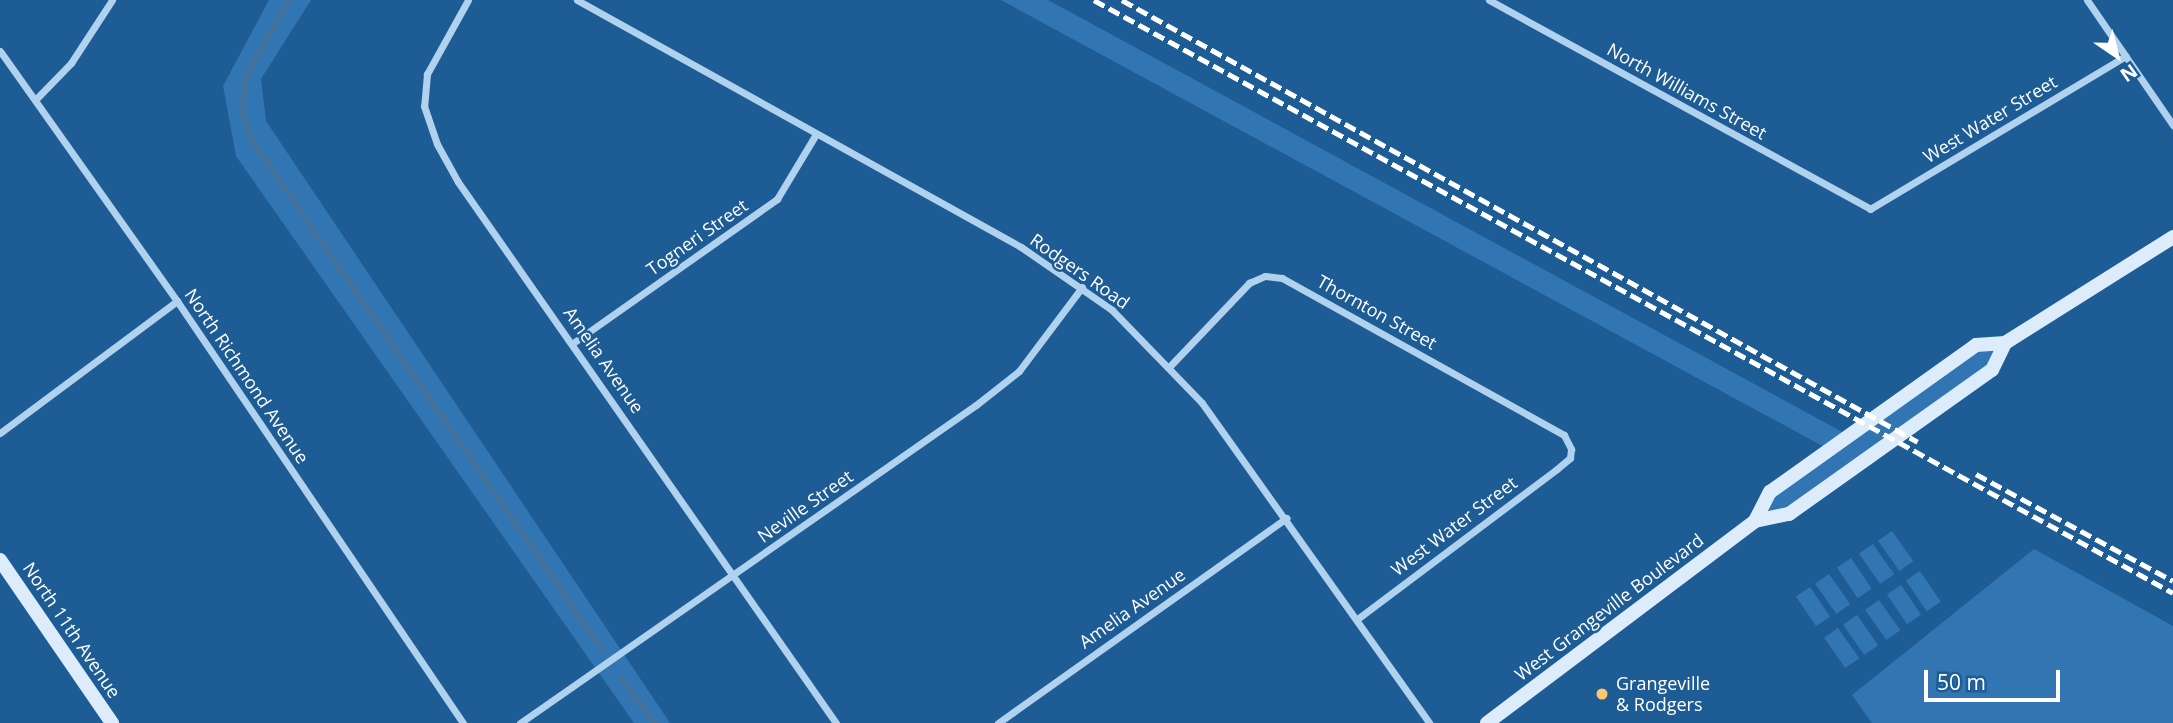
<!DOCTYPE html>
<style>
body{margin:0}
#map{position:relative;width:2173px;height:723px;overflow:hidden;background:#1d5c95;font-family:"Open Sans",sans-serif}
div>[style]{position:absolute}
.green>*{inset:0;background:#3176b3;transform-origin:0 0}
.stream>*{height:5px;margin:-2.5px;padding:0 2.5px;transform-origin:2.5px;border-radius:2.5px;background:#46729a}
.street>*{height:7px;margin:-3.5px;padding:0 3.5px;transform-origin:3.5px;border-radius:3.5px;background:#b0d2ef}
.secondary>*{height:14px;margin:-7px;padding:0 7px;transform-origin:7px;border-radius:7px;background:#ddecfb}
.rail>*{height:5px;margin-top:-2.5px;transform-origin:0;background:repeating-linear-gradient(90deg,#fff 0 12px,transparent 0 17px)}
.dots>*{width:19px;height:19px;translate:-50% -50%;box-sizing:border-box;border:4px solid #1d5c95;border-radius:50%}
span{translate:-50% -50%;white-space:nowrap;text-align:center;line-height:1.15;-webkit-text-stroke:5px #1d5c95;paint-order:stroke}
.street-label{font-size:18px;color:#fff}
.poi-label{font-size:18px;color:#fff}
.left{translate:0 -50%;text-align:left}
.north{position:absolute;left:2082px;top:21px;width:70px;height:70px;-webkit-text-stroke:5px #1d5c95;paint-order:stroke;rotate:145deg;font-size:19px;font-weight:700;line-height:28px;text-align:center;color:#fff}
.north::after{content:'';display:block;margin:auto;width:24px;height:32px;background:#fff;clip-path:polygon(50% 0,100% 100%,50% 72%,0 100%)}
.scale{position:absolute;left:1924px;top:670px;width:136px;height:32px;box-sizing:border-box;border:4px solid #fff;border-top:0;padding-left:9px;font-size:21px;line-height:24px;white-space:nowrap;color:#fff;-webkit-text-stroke:5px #1d5c95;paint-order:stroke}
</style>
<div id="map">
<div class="green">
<i style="clip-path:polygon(269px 0,311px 0,261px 79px,266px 121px,670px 723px,634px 723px,236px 156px,223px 86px)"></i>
<i style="clip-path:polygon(1001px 0,1048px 0,1848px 435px,1976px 345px,2005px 343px,1992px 370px,1789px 514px,1755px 521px,1770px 492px,1828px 449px)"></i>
<i style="left:1892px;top:531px;width:37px;height:17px;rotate:55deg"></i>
<i style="left:1873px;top:544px;width:37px;height:17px;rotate:55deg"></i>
<i style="clip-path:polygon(2034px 549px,2173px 626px,2173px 723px,1872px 723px,1852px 695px)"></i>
<i style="left:1851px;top:558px;width:37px;height:17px;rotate:56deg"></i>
<i style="left:1920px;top:571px;width:37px;height:17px;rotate:56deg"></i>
<i style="left:1829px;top:574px;width:37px;height:17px;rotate:55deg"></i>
<i style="left:1901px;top:585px;width:36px;height:17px;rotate:56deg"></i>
<i style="left:1810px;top:587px;width:36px;height:17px;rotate:56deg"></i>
<i style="left:1879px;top:600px;width:37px;height:17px;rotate:55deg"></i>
<i style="left:1857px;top:615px;width:37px;height:17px;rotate:55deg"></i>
<i style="left:1838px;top:628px;width:37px;height:17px;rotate:55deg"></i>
</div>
<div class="stream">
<i style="left:288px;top:0;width:85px;rotate:119.6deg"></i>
<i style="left:246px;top:74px;width:38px;rotate:97deg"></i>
<i style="left:241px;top:112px;width:35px;rotate:68deg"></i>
<i style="left:254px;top:144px;width:612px;rotate:55.45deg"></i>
<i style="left:621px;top:677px;width:57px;rotate:54.3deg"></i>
</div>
<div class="street">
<i style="left:468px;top:0;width:85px;rotate:119deg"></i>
<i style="left:427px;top:74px;width:32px;rotate:95deg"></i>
<i style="left:424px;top:106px;width:40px;rotate:71.1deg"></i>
<i style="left:437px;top:144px;width:43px;rotate:61.1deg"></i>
<i style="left:458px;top:182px;width:660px;rotate:55.06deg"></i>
<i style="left:577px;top:0;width:508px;rotate:29.09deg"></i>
<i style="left:1021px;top:247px;width:111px;rotate:34.7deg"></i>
<i style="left:1112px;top:310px;width:129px;rotate:45.9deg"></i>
<i style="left:1202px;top:403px;width:392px;rotate:54.6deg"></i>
<i style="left:1489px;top:0;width:435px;rotate:28.7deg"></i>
<i style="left:1870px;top:209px;width:298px;rotate:-30.9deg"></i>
<i style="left:2087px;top:0;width:152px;rotate:55.5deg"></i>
<i style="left:0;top:51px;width:306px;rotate:54.7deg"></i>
<i style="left:177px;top:301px;width:510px;rotate:55.87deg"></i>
<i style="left:37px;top:98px;width:49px;rotate:-45.8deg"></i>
<i style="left:71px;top:63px;width:75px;rotate:-56.9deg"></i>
<i style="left:573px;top:343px;width:250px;rotate:-35.2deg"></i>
<i style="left:777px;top:199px;width:76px;rotate:-59deg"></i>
<i style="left:1170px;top:366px;width:115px;rotate:-46.4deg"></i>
<i style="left:1249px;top:283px;width:17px;rotate:-24deg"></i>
<i style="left:1265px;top:276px;width:17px;rotate:7deg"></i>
<i style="left:1282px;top:278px;width:323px;rotate:29.1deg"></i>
<i style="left:1564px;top:435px;width:16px;rotate:63deg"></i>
<i style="left:1571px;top:449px;width:9px;rotate:96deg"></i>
<i style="left:1570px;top:458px;width:17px;rotate:140deg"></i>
<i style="left:1557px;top:469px;width:251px;rotate:143.1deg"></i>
<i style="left:0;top:433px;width:221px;rotate:-36.7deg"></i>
<i style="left:520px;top:723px;width:556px;rotate:-34.89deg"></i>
<i style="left:976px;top:405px;width:55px;rotate:-38.3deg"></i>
<i style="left:1019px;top:371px;width:105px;rotate:-53.1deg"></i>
<i style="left:998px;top:723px;width:354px;rotate:-35.4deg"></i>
</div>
<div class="secondary">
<i style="left:1755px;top:521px;width:33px;rotate:-63deg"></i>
<i style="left:1770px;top:492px;width:253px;rotate:-35.5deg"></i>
<i style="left:1976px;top:345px;width:29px;rotate:-4deg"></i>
<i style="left:2005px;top:343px;width:199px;rotate:-32.2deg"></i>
<i style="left:0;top:560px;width:198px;rotate:55.5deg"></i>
<i style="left:1487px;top:723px;width:336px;rotate:-37deg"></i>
<i style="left:1755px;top:521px;width:35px;rotate:-12deg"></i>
<i style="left:1789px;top:514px;width:249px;rotate:-35.4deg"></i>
<i style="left:1992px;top:370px;width:30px;rotate:-64deg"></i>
</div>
<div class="rail">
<i style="left:1094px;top:0;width:1231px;rotate:28.79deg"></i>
<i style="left:1122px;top:0;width:910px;rotate:29.04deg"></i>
<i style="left:1976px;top:474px;width:224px;rotate:28.5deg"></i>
</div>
<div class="dots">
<i style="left:1602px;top:694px;background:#ffc86e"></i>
</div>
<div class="street-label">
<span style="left:1687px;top:91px;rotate:29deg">North Williams Street</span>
<span style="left:1990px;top:119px;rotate:-31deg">West Water Street</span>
<span style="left:697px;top:237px;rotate:-35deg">Togneri Street</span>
<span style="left:1080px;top:271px;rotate:35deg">Rodgers Road</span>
<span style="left:1377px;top:312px;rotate:29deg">Thornton Street</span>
<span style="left:604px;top:360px;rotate:55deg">Amelia Avenue</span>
<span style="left:247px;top:376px;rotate:56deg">North Richmond Avenue</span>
<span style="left:805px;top:506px;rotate:-35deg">Neville Street</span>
<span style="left:1454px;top:526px;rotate:-37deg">West Water Street</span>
<span style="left:1609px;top:607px;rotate:-37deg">West Grangeville Boulevard</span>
<span style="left:1132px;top:608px;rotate:-35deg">Amelia Avenue</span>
<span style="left:72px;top:630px;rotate:56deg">North 11th Avenue</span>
</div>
<div class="poi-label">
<span class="left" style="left:1616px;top:694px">Grangeville<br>&amp; Rodgers</span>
</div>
<div class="north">N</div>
<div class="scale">50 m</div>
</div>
